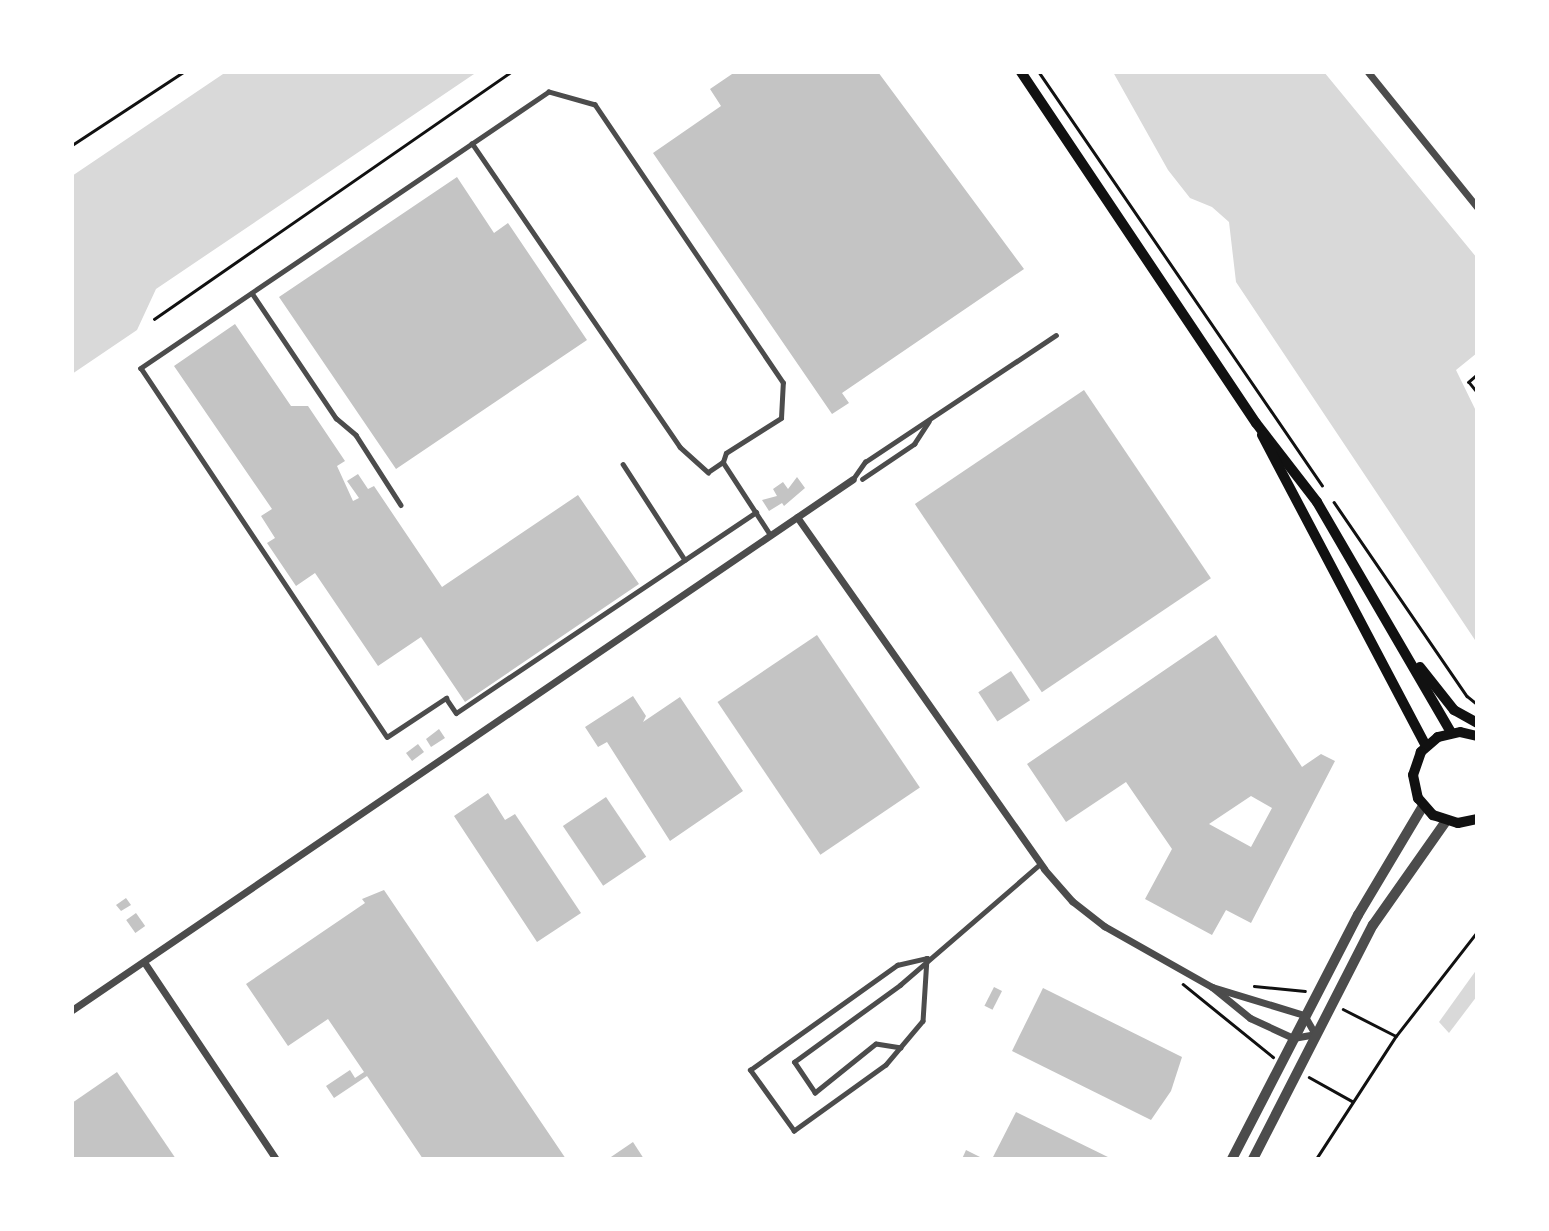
<!DOCTYPE html>
<style>
body{margin:0}
#map{position:relative;width:1549px;height:1231px;overflow:hidden;background:#fff;font-family:"Zilla Slab",serif}
div>[style]{position:absolute}
.water>*{inset:0;background:#d9d9d9}
.building>*{inset:0;background:#c4c4c4;transform-origin:0 0}
.path>*{height:2.5px;margin:-1.25px;padding:0 1.25px;transform-origin:1.25px;border-radius:1.25px;background:#111}
.service>*{height:4.5px;margin:-2.25px;padding:0 2.25px;transform-origin:2.25px;border-radius:2.25px;background:#4c4c4c}
.minor>*{height:7px;margin:-3.5px;padding:0 3.5px;transform-origin:3.5px;border-radius:3.5px;background:#4c4c4c}
.tertiary>*{height:10px;margin:-5px;padding:0 5px;transform-origin:5px;border-radius:5px;background:#4c4c4c}
.secondary>*{height:10px;margin:-5px;padding:0 5px;transform-origin:5px;border-radius:5px;background:#111}
span{translate:-50% -50%;white-space:nowrap;text-align:center;line-height:1.15;-webkit-text-stroke:7px #fff;paint-order:stroke}
.frame{position:absolute;inset:0;border:74px solid #fff;pointer-events:none}
</style>
<div id="map">
<div class="water">
<i style="clip-path:polygon(226px 72px,477px 72px,156px 289px,137px 330px,72px 374px,72px 176px)"></i>
<i style="clip-path:polygon(1113px 72px,1324px 72px,1477px 258px,1477px 353px,1456px 370px,1477px 413px,1477px 643px,1236px 282px,1229px 222px,1212px 207px,1190px 198px,1168px 170px)"></i>
<i style="clip-path:polygon(1477px 969px,1477px 996px,1449px 1033px,1439px 1022px)"></i>
</div>
<div class="building">
<i style="clip-path:polygon(735px 72px,878px 72px,1024px 269px,842px 393px,849px 403px,832px 414px,653px 153px,721px 106px,710px 89px)"></i>
<i style="clip-path:polygon(457px 177px,494px 233px,508px 223px,587px 340px,396px 469px,279px 297px)"></i>
<i style="clip-path:polygon(235px 324px,291px 406px,308px 406px,345px 461px,337px 466px,353px 501px,359px 498px,347px 481px,358px 474px,368px 489px,374px 486px,442px 587px,578px 495px,639px 584px,465px 702px,421px 637px,378px 666px,315px 573px,296px 586px,267px 543px,275px 538px,261px 516px,272px 509px,174px 366px)"></i>
<i style="left:1084px;top:390px;width:227px;height:204px;rotate:56deg"></i>
<i style="clip-path:polygon(797px 477px,805px 488px,784px 506px,782px 503px,769px 511px,762px 500px,777px 496px,773px 489px,783px 482px,788px 489px)"></i>
<i style="left:817px;top:635px;width:184px;height:120px;rotate:56deg"></i>
<i style="clip-path:polygon(evenodd,1216px 635px,1302px 767px,1321px 754px,1335px 761px,1251px 923px,1226px 910px,1212px 935px,1145px 899px,1172px 849px,1126px 782px,1066px 822px,1027px 764px,1216px 635px,1251px 796px,1272px 808px,1251px 847px,1209px 824px,1251px 796px)"></i>
<i style="left:1011px;top:671px;width:35px;height:39px;rotate:57deg"></i>
<i style="clip-path:polygon(633px 696px,646px 716px,643px 722px,680px 697px,743px 791px,670px 841px,607px 742px,598px 747px,585px 727px)"></i>
<i style="clip-path:polygon(439px 729px,445px 738px,431px 747px,426px 739px)"></i>
<i style="left:418px;top:744px;width:10px;height:15px;rotate:53deg"></i>
<i style="clip-path:polygon(488px 793px,505px 820px,515px 814px,581px 913px,537px 942px,454px 816px)"></i>
<i style="left:606px;top:797px;width:72px;height:52px;rotate:56deg"></i>
<i style="clip-path:polygon(384px 890px,566px 1159px,423px 1159px,367px 1076px,334px 1098px,326px 1086px,350px 1070px,355px 1078px,364px 1072px,328px 1019px,288px 1046px,246px 984px,365px 903px,362px 899px)"></i>
<i style="clip-path:polygon(126px 898px,131px 905px,121px 911px,116px 905px)"></i>
<i style="left:136px;top:913px;width:16px;height:12px;rotate:55deg"></i>
<i style="left:994px;top:987px;width:9px;height:21px;rotate:27deg"></i>
<i style="clip-path:polygon(1043px 988px,1182px 1057px,1171px 1091px,1151px 1120px,1012px 1051px)"></i>
<i style="clip-path:polygon(117px 1072px,176px 1159px,72px 1159px,72px 1103px)"></i>
<i style="clip-path:polygon(1016px 1112px,1112px 1159px,992px 1159px)"></i>
<i style="clip-path:polygon(633px 1142px,644px 1159px,608px 1159px)"></i>
<i style="clip-path:polygon(966px 1150px,980px 1157px,978px 1159px,962px 1159px)"></i>
</div>
<div class="path">
<i style="left:1039px;top:72px;width:501px;rotate:55.58deg"></i>
<i style="left:72px;top:145px;width:133px;rotate:-33.3deg"></i>
<i style="left:154px;top:319px;width:434px;rotate:-34.7deg"></i>
<i style="left:1477px;top:375px;width:11px;rotate:139deg"></i>
<i style="left:1469px;top:382px;width:13px;rotate:51deg"></i>
<i style="left:1334px;top:502px;width:235px;rotate:55.6deg"></i>
<i style="left:1467px;top:696px;width:13px;rotate:39deg"></i>
<i style="left:1183px;top:984px;width:116px;rotate:39deg"></i>
<i style="left:1254px;top:986px;width:51px;rotate:5.6deg"></i>
<i style="left:1343px;top:1009px;width:59px;rotate:27deg"></i>
<i style="left:1309px;top:1077px;width:49px;rotate:29.2deg"></i>
<i style="left:1316px;top:1159px;width:147px;rotate:-57deg"></i>
<i style="left:1396px;top:1036px;width:132px;rotate:-52.1deg"></i>
</div>
<div class="service">
<i style="left:472px;top:143px;width:368px;rotate:55.6deg"></i>
<i style="left:680px;top:447px;width:38px;rotate:42deg"></i>
<i style="left:708px;top:472px;width:18px;rotate:-34deg"></i>
<i style="left:723px;top:462px;width:86px;rotate:56.9deg"></i>
<i style="left:252px;top:293px;width:151px;rotate:56.1deg"></i>
<i style="left:336px;top:418px;width:26px;rotate:40deg"></i>
<i style="left:356px;top:435px;width:83px;rotate:57.3deg"></i>
<i style="left:723px;top:462px;width:9px;rotate:-72deg"></i>
<i style="left:726px;top:453px;width:65px;rotate:-32.5deg"></i>
<i style="left:781px;top:418px;width:35px;rotate:-87deg"></i>
<i style="left:783px;top:383px;width:336px;rotate:-124.1deg"></i>
<i style="left:595px;top:105px;width:48px;rotate:-164.2deg"></i>
<i style="left:549px;top:92px;width:493px;rotate:145.9deg"></i>
<i style="left:141px;top:368px;width:443px;rotate:56.3deg"></i>
<i style="left:387px;top:737px;width:71px;rotate:-33.5deg"></i>
<i style="left:446px;top:698px;width:18px;rotate:56deg"></i>
<i style="left:456px;top:713px;width:361px;rotate:-33.8deg"></i>
<i style="left:623px;top:464px;width:114px;rotate:57.1deg"></i>
<i style="left:853px;top:479px;width:21px;rotate:-55deg"></i>
<i style="left:865px;top:462px;width:229px;rotate:-33.6deg"></i>
<i style="left:862px;top:479px;width:63px;rotate:-33.9deg"></i>
<i style="left:914px;top:444px;width:27px;rotate:-57deg"></i>
<i style="left:927px;top:958px;width:63px;rotate:93.6deg"></i>
<i style="left:923px;top:1021px;width:57px;rotate:130.1deg"></i>
<i style="left:886px;top:1065px;width:113px;rotate:144.3deg"></i>
<i style="left:794px;top:1131px;width:75px;rotate:-125.8deg"></i>
<i style="left:750px;top:1070px;width:181px;rotate:-35.5deg"></i>
<i style="left:897px;top:965px;width:31px;rotate:-13deg"></i>
<i style="left:901px;top:1048px;width:25px;rotate:-171deg"></i>
<i style="left:876px;top:1044px;width:78px;rotate:141.2deg"></i>
<i style="left:815px;top:1093px;width:37px;rotate:-124deg"></i>
<i style="left:794px;top:1062px;width:131px;rotate:-36deg"></i>
<i style="left:900px;top:985px;width:185px;rotate:-40.8deg"></i>
</div>
<div class="minor">
<i style="left:1368px;top:72px;width:174px;rotate:51.1deg"></i>
<i style="left:797px;top:517px;width:430px;rotate:54.9deg"></i>
<i style="left:1044px;top:869px;width:43px;rotate:48.8deg"></i>
<i style="left:1072px;top:901px;width:41px;rotate:38deg"></i>
<i style="left:1104px;top:926px;width:124px;rotate:29.5deg"></i>
<i style="left:1212px;top:987px;width:49px;rotate:39.2deg"></i>
<i style="left:1250px;top:1018px;width:47px;rotate:24.9deg"></i>
<i style="left:1293px;top:1038px;width:22px;rotate:-10deg"></i>
<i style="left:1315px;top:1034px;width:22px;rotate:-120deg"></i>
<i style="left:1304px;top:1015px;width:96px;rotate:-163.1deg"></i>
<i style="left:144px;top:962px;width:237px;rotate:56.2deg"></i>
<i style="left:72px;top:1010px;width:944px;rotate:-34.21deg"></i>
</div>
<div class="tertiary">
<i style="left:1232px;top:1159px;width:275px;rotate:-62.7deg"></i>
<i style="left:1358px;top:915px;width:127px;rotate:-59.2deg"></i>
<i style="left:1253px;top:1159px;width:263px;rotate:-62.9deg"></i>
<i style="left:1373px;top:925px;width:127px;rotate:-54.9deg"></i>
</div>
<div class="secondary">
<i style="left:1021px;top:72px;width:422px;rotate:56.2deg"></i>
<i style="left:1256px;top:423px;width:100px;rotate:52.3deg"></i>
<i style="left:1317px;top:502px;width:266px;rotate:59.8deg"></i>
<i style="left:1262px;top:435px;width:352px;rotate:62.2deg"></i>
<i style="left:1420px;top:667px;width:55px;rotate:51.7deg"></i>
<i style="left:1454px;top:710px;width:26px;rotate:29deg"></i>
<i style="left:1477px;top:736px;width:17px;rotate:-167deg"></i>
<i style="left:1460px;top:732px;width:23px;rotate:167deg"></i>
<i style="left:1438px;top:737px;width:23px;rotate:139deg"></i>
<i style="left:1421px;top:752px;width:24px;rotate:109deg"></i>
<i style="left:1413px;top:775px;width:24px;rotate:78deg"></i>
<i style="left:1418px;top:798px;width:23px;rotate:49deg"></i>
<i style="left:1433px;top:815px;width:26px;rotate:18deg"></i>
<i style="left:1458px;top:823px;width:19px;rotate:-12deg"></i>
</div>
<div class="frame"></div>
</div>
